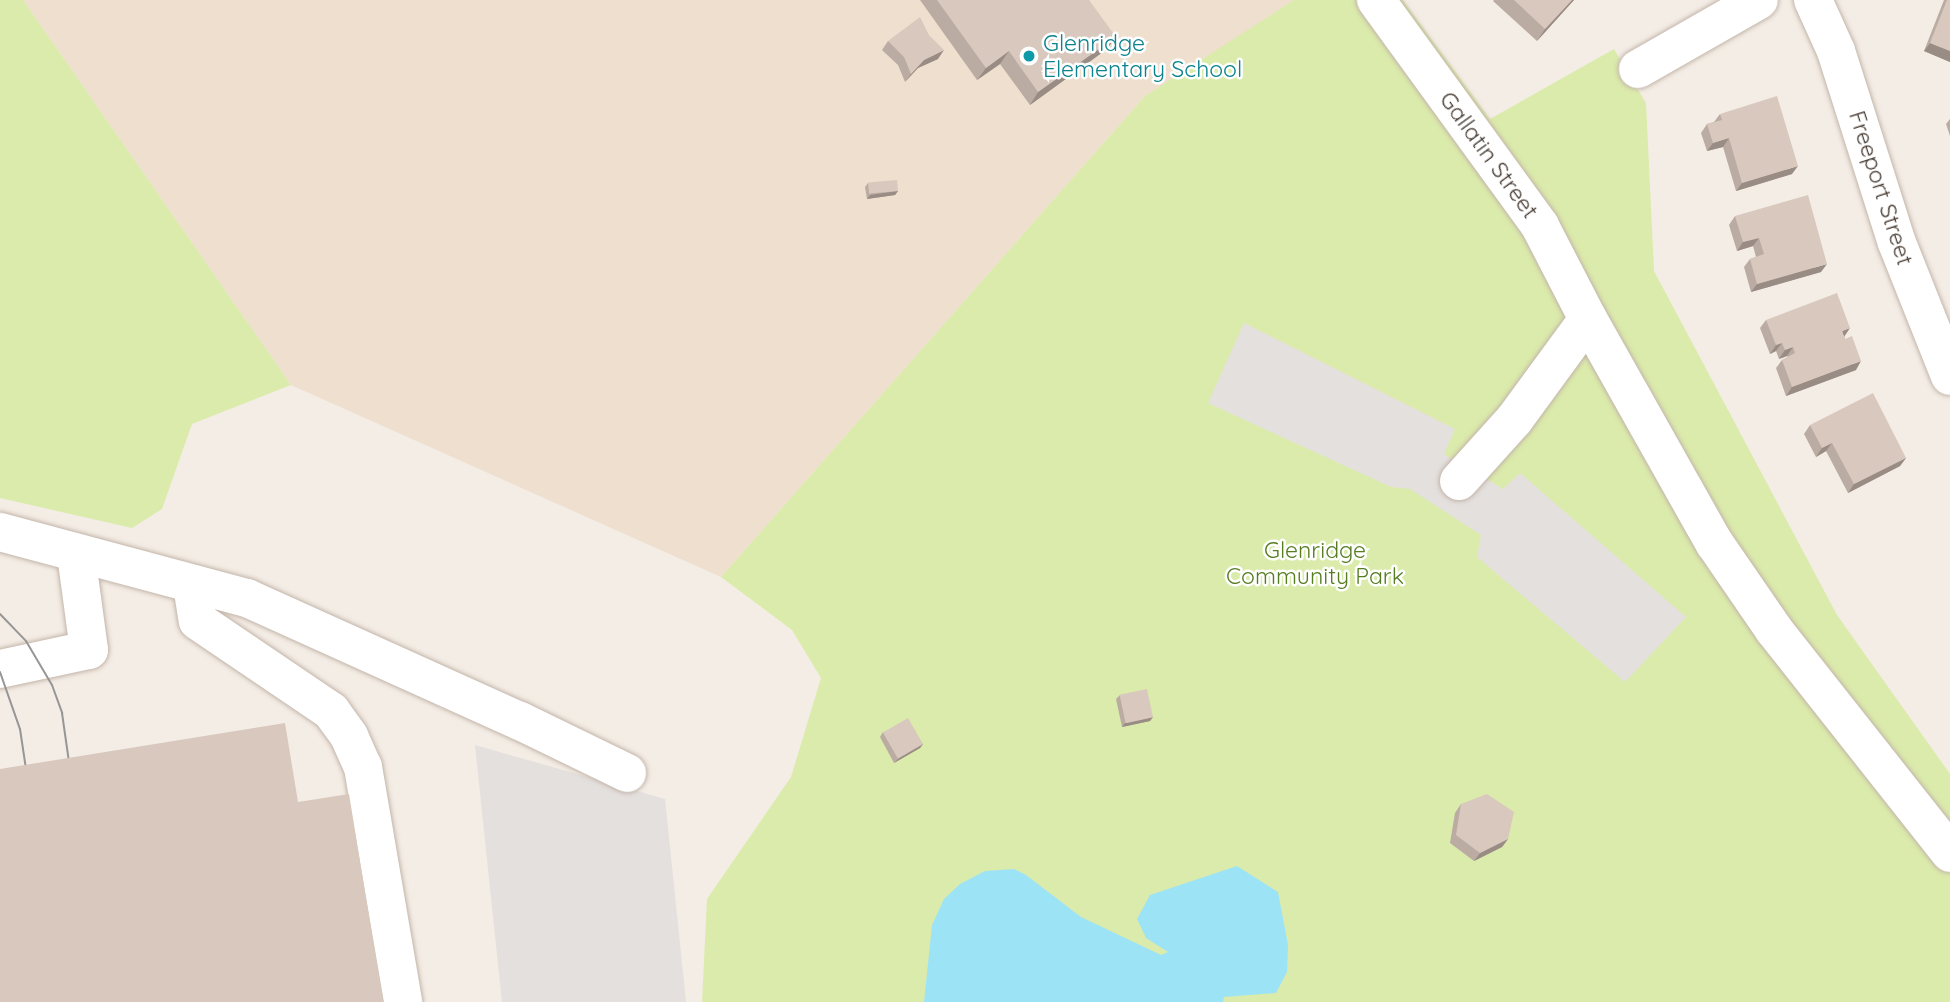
<!DOCTYPE html>
<style>
body{margin:0}
#map{position:relative;width:1950px;height:1002px;overflow:hidden;background:#f4ede5;font-family:Quicksand,sans-serif}
div>[style]{position:absolute}
.education>*{inset:0;background:#eedfce}
.green>*{inset:0;background:#dbebab}
.parking>*{inset:0;background:#e4e0de}
.water>*{inset:0;background:#9de3f6}
.roads{filter:drop-shadow(0 0 2px #c3b5aa) drop-shadow(0 0 2px #c3b5aa)}
.minor>*{height:38px;margin:-19px;padding:0 19px;transform-origin:19px;border-radius:19px;background:#fff}
.tram>*{height:2px;margin:-1px;padding:0 1px;transform-origin:1px;border-radius:1px;background:#969696}
.wall>*{inset:0;background:#bbaca3}
.shaded-wall>*{inset:0;background:#988c84}
.building>*{inset:0;background:#d9c8bd;transform-origin:0 0}
.dots>*{width:19px;height:19px;translate:-50% -50%;box-sizing:border-box;border:4px solid #fff;border-radius:50%}
span{translate:-50% -50%;white-space:nowrap;text-align:center;line-height:1.15;-webkit-text-stroke:5px #fff;paint-order:stroke}
.culture-label{font-size:23px;color:#0d838f}
.left{translate:0 -50%;text-align:left}
.street-label{font-size:23px;color:#473c34}
.park-label{font-size:23px;color:#577d23}
</style>
<div id="map">
<div class="education">
<i style="clip-path:polygon(23px 0,1297px 0,1145px 96px,721px 577px,291px 385px)"></i>
</div>
<div class="green">
<i style="clip-path:polygon(0 0,23px 0,291px 385px,192px 424px,162px 509px,132px 528px,0 498px)"></i>
<i style="clip-path:polygon(1294px 0,1403px 0,1490px 119px,1614px 49px,1646px 103px,1654px 271px,1837px 615px,1950px 774px,1950px 1002px,702px 1002px,707px 899px,791px 777px,821px 678px,792px 630px,721px 577px,1145px 96px)"></i>
</div>
<div class="parking">
<i style="clip-path:polygon(1244px 323px,1455px 429px,1444px 454px,1503px 489px,1520px 473px,1686px 617px,1625px 682px,1477px 557px,1481px 535px,1410px 489px,1391px 487px,1208px 403px)"></i>
<i style="clip-path:polygon(475px 745px,665px 799px,686px 1002px,502px 1002px)"></i>
</div>
<div class="water">
<i style="clip-path:polygon(1237px 866px,1278px 892px,1288px 945px,1287px 972px,1276px 993px,1224px 997px,1223px 1002px,924px 1002px,932px 925px,944px 899px,960px 884px,985px 871px,1014px 869px,1026px 875px,1081px 917px,1161px 955px,1168px 952px,1146px 938px,1137px 919px,1150px 895px)"></i>
</div>
<div class="roads">
<div class="minor">
<i style="left:1376px;top:0;width:279px;rotate:54deg"></i>
<i style="left:1540px;top:226px;width:105px;rotate:62.7deg"></i>
<i style="left:1588px;top:319px;width:258px;rotate:60.6deg"></i>
<i style="left:1715px;top:544px;width:104px;rotate:55.5deg"></i>
<i style="left:1774px;top:630px;width:284px;rotate:51.7deg"></i>
<i style="left:1813px;top:0;width:56px;rotate:65.7deg"></i>
<i style="left:1836px;top:51px;width:201px;rotate:72.4deg"></i>
<i style="left:1897px;top:243px;width:143px;rotate:68.3deg"></i>
<i style="left:1638px;top:69px;width:139px;rotate:-29.7deg"></i>
<i style="left:1459px;top:481px;width:82px;rotate:-48deg"></i>
<i style="left:1514px;top:420px;width:125px;rotate:-53.8deg"></i>
<i style="left:0;top:532px;width:256px;rotate:15deg"></i>
<i style="left:247px;top:598px;width:299px;rotate:24.3deg"></i>
<i style="left:520px;top:721px;width:119px;rotate:25.9deg"></i>
<i style="left:192px;top:585px;width:36px;rotate:81deg"></i>
<i style="left:198px;top:621px;width:161px;rotate:34.1deg"></i>
<i style="left:331px;top:711px;width:31px;rotate:54deg"></i>
<i style="left:349px;top:736px;width:34px;rotate:66deg"></i>
<i style="left:363px;top:767px;width:238px;rotate:80.3deg"></i>
<i style="left:0;top:669px;width:91px;rotate:-12.1deg"></i>
<i style="left:89px;top:650px;width:97px;rotate:-97.7deg"></i>
</div>
</div>
<div class="tram">
<i style="left:0;top:614px;width:37px;rotate:46deg"></i>
<i style="left:26px;top:641px;width:51px;rotate:59.4deg"></i>
<i style="left:52px;top:685px;width:30px;rotate:70deg"></i>
<i style="left:62px;top:713px;width:57px;rotate:81.9deg"></i>
<i style="left:0;top:672px;width:60px;rotate:70.7deg"></i>
<i style="left:20px;top:729px;width:48px;rotate:81.5deg"></i>
</div>
<div class="wall">
<i style="clip-path:polygon(920px 0,1089px 0,1107px 49px,1030px 105px,1000px 64px,977px 80px)"></i>
<i style="clip-path:polygon(1494px 0,1574px 0,1537px 41px,1493px 1px)"></i>
<i style="clip-path:polygon(1944px 0,1950px 0,1950px 62px,1924px 51px)"></i>
<i style="clip-path:polygon(888px 41px,938px 59px,918px 68px,905px 82px,898px 65px,882px 50px)"></i>
<i style="clip-path:polygon(1720px 114px,1792px 174px,1736px 191px,1723px 147px,1707px 151px,1701px 133px,1707px 124px,1714px 122px)"></i>
<i style="clip-path:polygon(1950px 119px,1950px 136px,1946px 124px)"></i>
<i style="clip-path:polygon(868px 183px,898px 191px,895px 195px,867px 199px,865px 187px)"></i>
<i style="clip-path:polygon(1735px 216px,1821px 272px,1751px 292px,1744px 267px,1750px 259px,1756px 257px,1753px 246px,1737px 251px,1729px 225px)"></i>
<i style="clip-path:polygon(1766px 320px,1844px 336px,1856px 370px,1786px 396px,1776px 368px,1782px 360px,1788px 357px,1787px 356px,1779px 359px,1776px 351px,1770px 354px,1760px 328px)"></i>
<i style="clip-path:polygon(1810px 425px,1906px 458px,1900px 466px,1848px 493px,1826px 451px,1816px 457px,1804px 434px)"></i>
<i style="clip-path:polygon(1120px 695px,1153px 717px,1150px 721px,1122px 727px,1116px 699px)"></i>
<i style="clip-path:polygon(883px 732px,923px 744px,920px 748px,894px 763px,880px 737px)"></i>
<i style="clip-path:polygon(1461px 804px,1508px 839px,1502px 847px,1474px 861px,1450px 843px,1455px 813px)"></i>
</div>
<div class="shaded-wall">
<i style="clip-path:polygon(1572px 0,1574px 0,1537px 41px,1545px 29px)"></i>
<i style="clip-path:polygon(1116px 37px,1107px 49px,1030px 105px,1038px 92px)"></i>
<i style="clip-path:polygon(1930px 43px,1950px 51px,1950px 62px,1924px 51px)"></i>
<i style="clip-path:polygon(944px 50px,938px 59px,918px 68px,905px 82px,911px 74px,924px 60px)"></i>
<i style="clip-path:polygon(1009px 51px,1000px 64px,977px 80px,986px 68px)"></i>
<i style="clip-path:polygon(1729px 138px,1723px 147px,1707px 151px,1713px 143px)"></i>
<i style="clip-path:polygon(1798px 166px,1792px 174px,1736px 191px,1742px 183px)"></i>
<i style="clip-path:polygon(898px 191px,895px 195px,867px 199px,870px 195px)"></i>
<i style="clip-path:polygon(1759px 238px,1753px 246px,1737px 251px,1743px 242px)"></i>
<i style="clip-path:polygon(1827px 264px,1821px 272px,1751px 292px,1757px 284px)"></i>
<i style="clip-path:polygon(1850px 328px,1844px 337px,1842px 331px)"></i>
<i style="clip-path:polygon(1782px 343px,1776px 351px,1770px 354px,1776px 345px)"></i>
<i style="clip-path:polygon(1793px 347px,1787px 356px,1779px 359px,1785px 350px)"></i>
<i style="clip-path:polygon(1861px 361px,1856px 370px,1786px 396px,1792px 387px)"></i>
<i style="clip-path:polygon(1832px 443px,1826px 451px,1816px 457px,1822px 448px)"></i>
<i style="clip-path:polygon(1906px 458px,1900px 466px,1848px 493px,1854px 484px)"></i>
<i style="clip-path:polygon(1153px 717px,1150px 721px,1122px 727px,1125px 723px)"></i>
<i style="clip-path:polygon(923px 744px,920px 748px,894px 763px,898px 759px)"></i>
<i style="clip-path:polygon(1508px 839px,1502px 847px,1474px 861px,1480px 853px)"></i>
</div>
<div class="building">
<i style="clip-path:polygon(937px 0,1089px 0,1116px 37px,1038px 92px,1009px 51px,986px 68px)"></i>
<i style="clip-path:polygon(1514px 0,1572px 0,1545px 29px)"></i>
<i style="clip-path:polygon(1947px 0,1950px 0,1950px 51px,1930px 43px)"></i>
<i style="clip-path:polygon(920px 17px,929px 35px,944px 50px,924px 60px,911px 74px,904px 57px,888px 41px)"></i>
<i style="clip-path:polygon(1777px 96px,1798px 166px,1742px 183px,1729px 138px,1713px 143px,1707px 124px,1722px 120px,1720px 114px)"></i>
<i style="left:897px;top:180px;width:11px;height:29px;rotate:85deg"></i>
<i style="clip-path:polygon(1808px 195px,1827px 264px,1757px 284px,1750px 259px,1764px 254px,1759px 238px,1743px 242px,1735px 216px)"></i>
<i style="clip-path:polygon(1837px 293px,1850px 328px,1842px 331px,1845px 339px,1852px 336px,1861px 361px,1792px 387px,1782px 360px,1795px 353px,1793px 347px,1785px 350px,1782px 343px,1776px 345px,1766px 320px)"></i>
<i style="clip-path:polygon(1873px 393px,1906px 458px,1854px 484px,1832px 443px,1822px 448px,1810px 425px)"></i>
<i style="left:1147px;top:689px;width:29px;height:28px;rotate:78deg"></i>
<i style="left:908px;top:718px;width:30px;height:29px;rotate:60deg"></i>
<i style="clip-path:polygon(285px 723px,298px 802px,349px 794px,383px 1002px,0 1002px,0 769px)"></i>
<i style="clip-path:polygon(1487px 794px,1514px 812px,1508px 839px,1480px 853px,1456px 835px,1461px 804px)"></i>
</div>
<div class="dots">
<i style="left:1029px;top:56px;background:#0f9aa8"></i>
</div>
<div class="culture-label">
<span class="left" style="left:1043px;top:56px">Glenridge<br>Elementary School</span>
</div>
<div class="street-label">
<span style="left:1489px;top:155px;rotate:54deg">Gallatin Street</span>
<span style="left:1881px;top:188px;rotate:72deg">Freeport Street</span>
</div>
<div class="park-label">
<span style="left:1315px;top:563px">Glenridge<br>Community Park</span>
</div>
</div>
